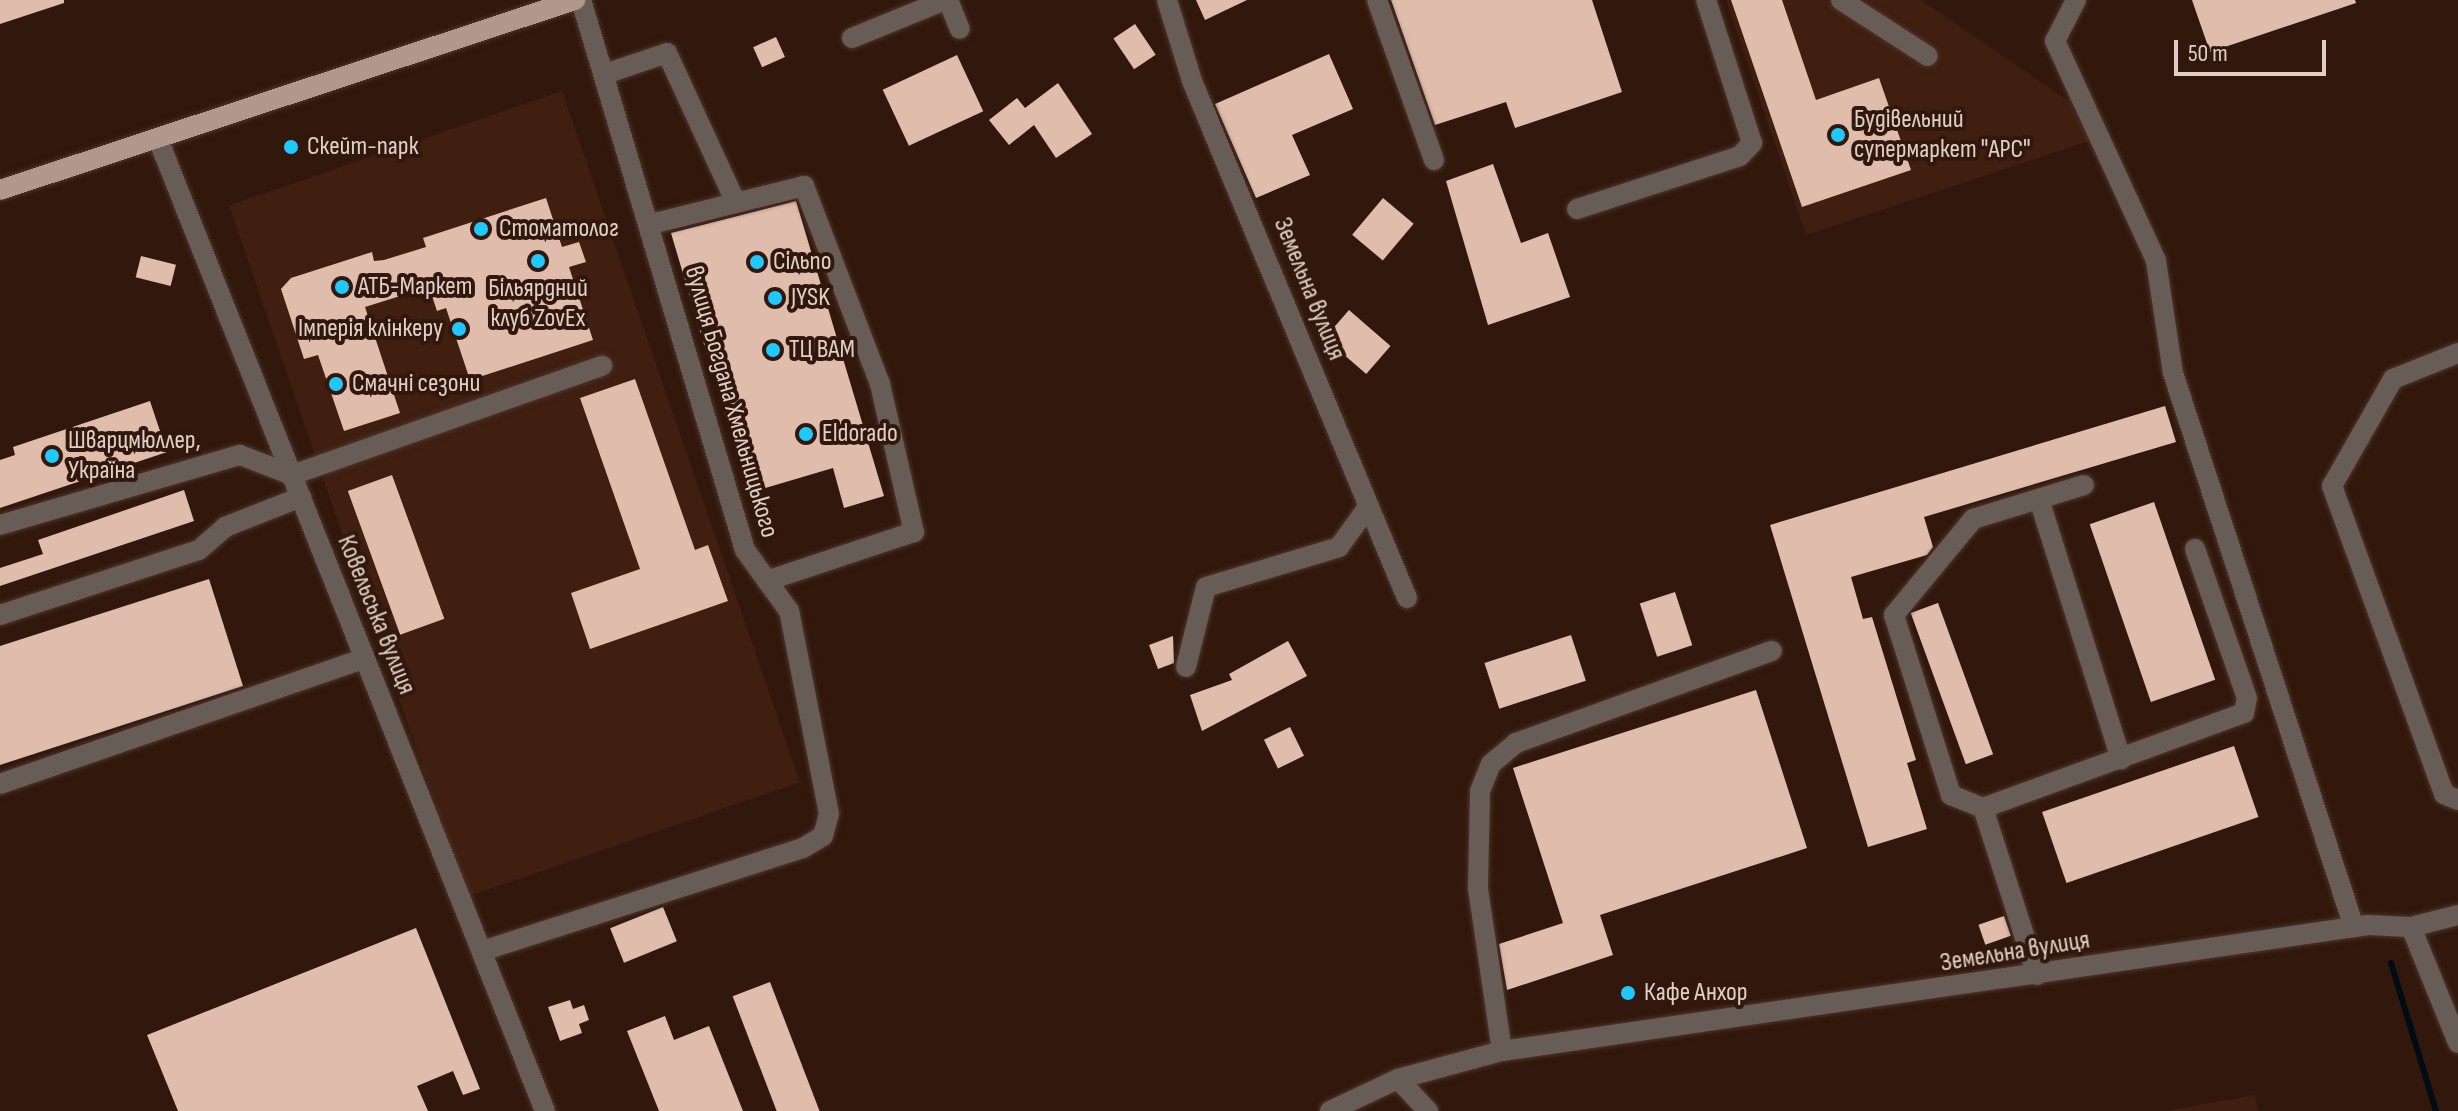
<!DOCTYPE html>
<meta charset="utf-8">
<style>
body{margin:0}
#map{position:relative;width:2458px;height:1111px;overflow:hidden;background:#32180c;font-family:"Sofia Sans Condensed",sans-serif}
div>[style]{position:absolute}
.built>*{inset:0;background:#401f10;transform-origin:0 0}
.stream>*{height:6px;margin:-3px;padding:0 3px;transform-origin:3px;border-radius:3px;background:#000c14}
.building>*{inset:0;background:#e0bcad;transform-origin:0 0}
.roads{filter:drop-shadow(0 0 2px #4e352a) drop-shadow(0 0 2px #4e352a)}
.minor>*{height:20px;margin:-10px;padding:0 10px;transform-origin:10px;border-radius:10px;background:#685c56}
.major>*{height:20px;margin:-10px;padding:0 10px;transform-origin:10px;border-radius:10px;background:#b1978c}
.dots>*{width:22px;height:22px;translate:-50% -50%;box-sizing:border-box;border:4px solid #32180c;border-radius:50%}
span{translate:-50% -50%;white-space:nowrap;text-align:center;line-height:1.15;-webkit-text-stroke:8px #32180c;paint-order:stroke}
.poi-label{font-size:26px;color:#e1cfc7}
.left{translate:0 -50%;text-align:left}
.right{translate:-100% -50%;text-align:right}
.street-label{font-size:26px;color:#e1cfc7}
.scale{position:absolute;left:2174px;top:40px;width:152px;height:36px;box-sizing:border-box;border:4px solid #e1cfc7;border-top:0;padding-left:10px;font-size:24px;line-height:28px;white-space:nowrap;color:#e1cfc7;-webkit-text-stroke:6px #32180c;paint-order:stroke}
</style>
<div id="map">
<div class="built">
<i style="clip-path:polygon(1726px 0,1921px 0,2070px 102px,2089px 141px,1806px 235px)"></i>
<i style="left:562px;top:91px;width:731px;height:352px;rotate:71deg"></i>
<i style="clip-path:polygon(2255px 1095px,2258px 1111px,2165px 1111px)"></i>
</div>
<div class="stream">
<i style="left:2391px;top:963px;width:155px;rotate:73.1deg"></i>
</div>
<div class="building">
<i style="clip-path:polygon(0 0,64px 0,64px 3px,0 24px)"></i>
<i style="clip-path:polygon(1196px 0,1247px 0,1205px 20px)"></i>
<i style="clip-path:polygon(1391px 0,1592px 0,1622px 92px,1515px 128px,1506px 102px,1435px 125px)"></i>
<i style="clip-path:polygon(1731px 0,1782px 0,1816px 100px,1879px 78px,1911px 170px,1802px 207px)"></i>
<i style="clip-path:polygon(2192px 0,2355px 0,2356px 3px,2210px 52px)"></i>
<i style="left:1135px;top:24px;width:37px;height:26px;rotate:56deg"></i>
<i style="left:776px;top:37px;width:22px;height:25px;rotate:66deg"></i>
<i style="clip-path:polygon(1329px 54px,1353px 109px,1292px 135px,1310px 175px,1256px 198px,1215px 104px)"></i>
<i style="left:957px;top:55px;width:62px;height:82px;rotate:65deg"></i>
<i style="clip-path:polygon(1058px 83px,1092px 134px,1056px 158px,1034px 125px,1009px 145px,989px 120px,1017px 98px,1025px 108px)"></i>
<i style="clip-path:polygon(1493px 164px,1521px 243px,1548px 233px,1570px 297px,1488px 325px,1446px 181px)"></i>
<i style="clip-path:polygon(546px 198px,562px 247px,579px 242px,586px 262px,569px 267px,593px 340px,470px 380px,446px 308px,437px 311px,429px 287px,365px 307px,400px 413px,344px 431px,318px 355px,304px 359px,281px 289px,291px 278px,372px 252px,374px 261px,384px 260px,426px 247px,423px 238px)"></i>
<i style="left:1383px;top:198px;width:40px;height:48px;rotate:40deg"></i>
<i style="clip-path:polygon(796px 201px,884px 496px,844px 508px,833px 468px,748px 493px,671px 233px)"></i>
<i style="left:141px;top:256px;width:36px;height:22px;rotate:14deg"></i>
<i style="left:1349px;top:310px;width:55px;height:37px;rotate:41deg"></i>
<i style="clip-path:polygon(635px 379px,695px 550px,708px 545px,728px 601px,590px 649px,571px 593px,640px 569px,580px 398px)"></i>
<i style="clip-path:polygon(150px 401px,167px 452px,0 508px,0 460px,15px 455px,13px 447px)"></i>
<i style="clip-path:polygon(2165px 406px,2176px 442px,1924px 517px,1933px 547px,1927px 555px,1851px 577px,1863px 619px,1872px 617px,1916px 760px,1907px 763px,1927px 829px,1868px 847px,1770px 525px)"></i>
<i style="left:392px;top:475px;width:153px;height:47px;rotate:70deg"></i>
<i style="clip-path:polygon(184px 490px,194px 521px,0 586px,0 568px,43px 554px,38px 540px)"></i>
<i style="left:2154px;top:502px;width:188px;height:68px;rotate:71deg"></i>
<i style="clip-path:polygon(209px 579px,243px 686px,0 765px,0 646px)"></i>
<i style="left:1675px;top:592px;width:56px;height:37px;rotate:72deg"></i>
<i style="left:1938px;top:603px;width:161px;height:29px;rotate:70deg"></i>
<i style="left:1571px;top:635px;width:48px;height:91px;rotate:72deg"></i>
<i style="clip-path:polygon(1173px 636px,1174px 663px,1158px 669px,1149px 645px)"></i>
<i style="clip-path:polygon(1288px 641px,1307px 676px,1202px 731px,1190px 695px,1232px 680px,1229px 674px)"></i>
<i style="clip-path:polygon(1756px 690px,1807px 848px,1600px 915px,1613px 955px,1507px 990px,1499px 944px,1563px 923px,1513px 768px)"></i>
<i style="left:1290px;top:727px;width:32px;height:29px;rotate:64deg"></i>
<i style="left:2234px;top:746px;width:75px;height:203px;rotate:71deg"></i>
<i style="left:663px;top:907px;width:37px;height:57px;rotate:68deg"></i>
<i style="left:2004px;top:916px;width:21px;height:27px;rotate:71deg"></i>
<i style="clip-path:polygon(416px 928px,480px 1089px,463px 1095px,453px 1071px,417px 1086px,428px 1111px,178px 1111px,147px 1035px)"></i>
<i style="left:770px;top:982px;width:138px;height:40px;rotate:69deg"></i>
<i style="clip-path:polygon(570px 1000px,573px 1009px,584px 1005px,589px 1020px,579px 1024px,582px 1033px,560px 1041px,548px 1007px)"></i>
<i style="clip-path:polygon(665px 1016px,674px 1040px,709px 1026px,743px 1111px,659px 1111px,627px 1031px)"></i>
</div>
<div class="roads">
<div class="minor">
<i style="left:948px;top:0;width:31px;rotate:68deg"></i>
<i style="left:1167px;top:0;width:85px;rotate:72.8deg"></i>
<i style="left:1192px;top:81px;width:560px;rotate:67.42deg"></i>
<i style="left:1377px;top:0;width:170px;rotate:70.4deg"></i>
<i style="left:1841px;top:0;width:103px;rotate:32.8deg"></i>
<i style="left:2076px;top:0;width:46px;rotate:117.1deg"></i>
<i style="left:2055px;top:41px;width:242px;rotate:65.3deg"></i>
<i style="left:2156px;top:261px;width:113px;rotate:81.4deg"></i>
<i style="left:2173px;top:373px;width:583px;rotate:71.91deg"></i>
<i style="left:852px;top:38px;width:100px;rotate:-22.2deg"></i>
<i style="left:608px;top:73px;width:62px;rotate:-18.7deg"></i>
<i style="left:667px;top:53px;width:163px;rotate:65.3deg"></i>
<i style="left:158px;top:139px;width:1046px;rotate:68.29deg"></i>
<i style="left:1577px;top:209px;width:171px;rotate:-18deg"></i>
<i style="left:1740px;top:156px;width:18px;rotate:-47deg"></i>
<i style="left:1752px;top:143px;width:150px;rotate:-107.8deg"></i>
<i style="left:651px;top:224px;width:158px;rotate:-13.9deg"></i>
<i style="left:804px;top:186px;width:212px;rotate:69deg"></i>
<i style="left:880px;top:384px;width:152px;rotate:77.1deg"></i>
<i style="left:914px;top:532px;width:155px;rotate:161.6deg"></i>
<i style="left:2458px;top:353px;width:70px;rotate:158.2deg"></i>
<i style="left:2393px;top:379px;width:123px;rotate:119.7deg"></i>
<i style="left:2332px;top:486px;width:328px;rotate:70deg"></i>
<i style="left:2444px;top:794px;width:15px;rotate:23deg"></i>
<i style="left:2039px;top:499px;width:273px;rotate:72.5deg"></i>
<i style="left:0;top:525px;width:250px;rotate:-16.3deg"></i>
<i style="left:240px;top:455px;width:56px;rotate:21deg"></i>
<i style="left:292px;top:475px;width:329px;rotate:-19.4deg"></i>
<i style="left:0;top:615px;width:209px;rotate:-18.1deg"></i>
<i style="left:199px;top:550px;width:35px;rotate:-41deg"></i>
<i style="left:225px;top:527px;width:82px;rotate:-21.5deg"></i>
<i style="left:1186px;top:667px;width:82px;rotate:-76deg"></i>
<i style="left:1206px;top:587px;width:139px;rotate:-16.7deg"></i>
<i style="left:1339px;top:547px;width:49px;rotate:-54.1deg"></i>
<i style="left:0;top:784px;width:386px;rotate:-19deg"></i>
<i style="left:1983px;top:808px;width:35px;rotate:-158deg"></i>
<i style="left:1951px;top:795px;width:189px;rotate:-107.6deg"></i>
<i style="left:1894px;top:615px;width:124px;rotate:-50.5deg"></i>
<i style="left:1973px;top:519px;width:116px;rotate:-17deg"></i>
<i style="left:2411px;top:927px;width:49px;rotate:-14.3deg"></i>
<i style="left:482px;top:951px;width:337px;rotate:-17.8deg"></i>
<i style="left:803px;top:848px;width:23px;rotate:-31deg"></i>
<i style="left:823px;top:836px;width:23px;rotate:-75deg"></i>
<i style="left:829px;top:814px;width:207px;rotate:-101.1deg"></i>
<i style="left:789px;top:611px;width:75px;rotate:-125.8deg"></i>
<i style="left:745px;top:550px;width:574px;rotate:-106.6deg"></i>
<i style="left:2037px;top:975px;width:176px;rotate:-107.9deg"></i>
<i style="left:1983px;top:808px;width:278px;rotate:-20deg"></i>
<i style="left:2244px;top:713px;width:15px;rotate:-79deg"></i>
<i style="left:2247px;top:698px;width:158px;rotate:-109.2deg"></i>
<i style="left:1502px;top:1051px;width:165px;rotate:-98.4deg"></i>
<i style="left:1478px;top:888px;width:97px;rotate:-88.8deg"></i>
<i style="left:1480px;top:791px;width:29px;rotate:-68deg"></i>
<i style="left:1491px;top:764px;width:33px;rotate:-40deg"></i>
<i style="left:1516px;top:743px;width:272px;rotate:-19.8deg"></i>
<i style="left:1398px;top:1079px;width:44px;rotate:46.8deg"></i>
<i style="left:1330px;top:1111px;width:75px;rotate:-25.2deg"></i>
<i style="left:1398px;top:1079px;width:108px;rotate:-15.1deg"></i>
<i style="left:1502px;top:1051px;width:875px;rotate:-8.28deg"></i>
<i style="left:2368px;top:925px;width:43px;rotate:2.7deg"></i>
<i style="left:2411px;top:927px;width:125px;rotate:67.9deg"></i>
</div>
<div class="major">
<i style="left:0;top:190px;width:606px;rotate:-18.29deg"></i>
</div>
</div>
<div class="dots">
<i style="left:1838px;top:135px;background:#1fc9fd"></i>
<i style="left:291px;top:147px;background:#1fc9fd"></i>
<i style="left:481px;top:229px;background:#1fc9fd"></i>
<i style="left:538px;top:261px;background:#1fc9fd"></i>
<i style="left:757px;top:262px;background:#1fc9fd"></i>
<i style="left:342px;top:287px;background:#1fc9fd"></i>
<i style="left:775px;top:298px;background:#1fc9fd"></i>
<i style="left:459px;top:329px;background:#1fc9fd"></i>
<i style="left:773px;top:350px;background:#1fc9fd"></i>
<i style="left:336px;top:384px;background:#1fc9fd"></i>
<i style="left:806px;top:434px;background:#1fc9fd"></i>
<i style="left:52px;top:456px;background:#1fc9fd"></i>
<i style="left:1628px;top:993px;background:#1fc9fd"></i>
</div>
<div class="poi-label">
<span class="left" style="left:1854px;top:135px">Будівельний<br>супермаркет "АРС"</span>
<span class="left" style="left:307px;top:147px">Скейт-парк</span>
<span class="left" style="left:499px;top:229px">Стоматолог</span>
<span class="left" style="left:773px;top:262px">Сільпо</span>
<span class="left" style="left:358px;top:287px">АТБ-Маркет</span>
<span style="left:538px;top:304px">Більярдний<br>клуб ZovEx</span>
<span class="left" style="left:791px;top:298px">JYSK</span>
<span class="right" style="left:443px;top:329px">Імперія клінкеру</span>
<span class="left" style="left:789px;top:350px">ТЦ ВАМ</span>
<span class="left" style="left:352px;top:384px">Смачні сезони</span>
<span class="left" style="left:822px;top:434px">Eldorado</span>
<span class="left" style="left:68px;top:456px">Шварцмюллер,<br>Україна</span>
<span class="left" style="left:1644px;top:993px">Кафе Анхор</span>
</div>
<div class="street-label">
<span style="left:1309px;top:289px;rotate:68deg">Земельна вулиця</span>
<span style="left:731px;top:402px;rotate:74deg">вулиця Богдана Хмельницького</span>
<span style="left:376px;top:615px;rotate:68deg">Ковельська вулиця</span>
<span style="left:2015px;top:952px;rotate:-9deg">Земельна вулиця</span>
</div>
<div class="scale">50 m</div>
</div>
